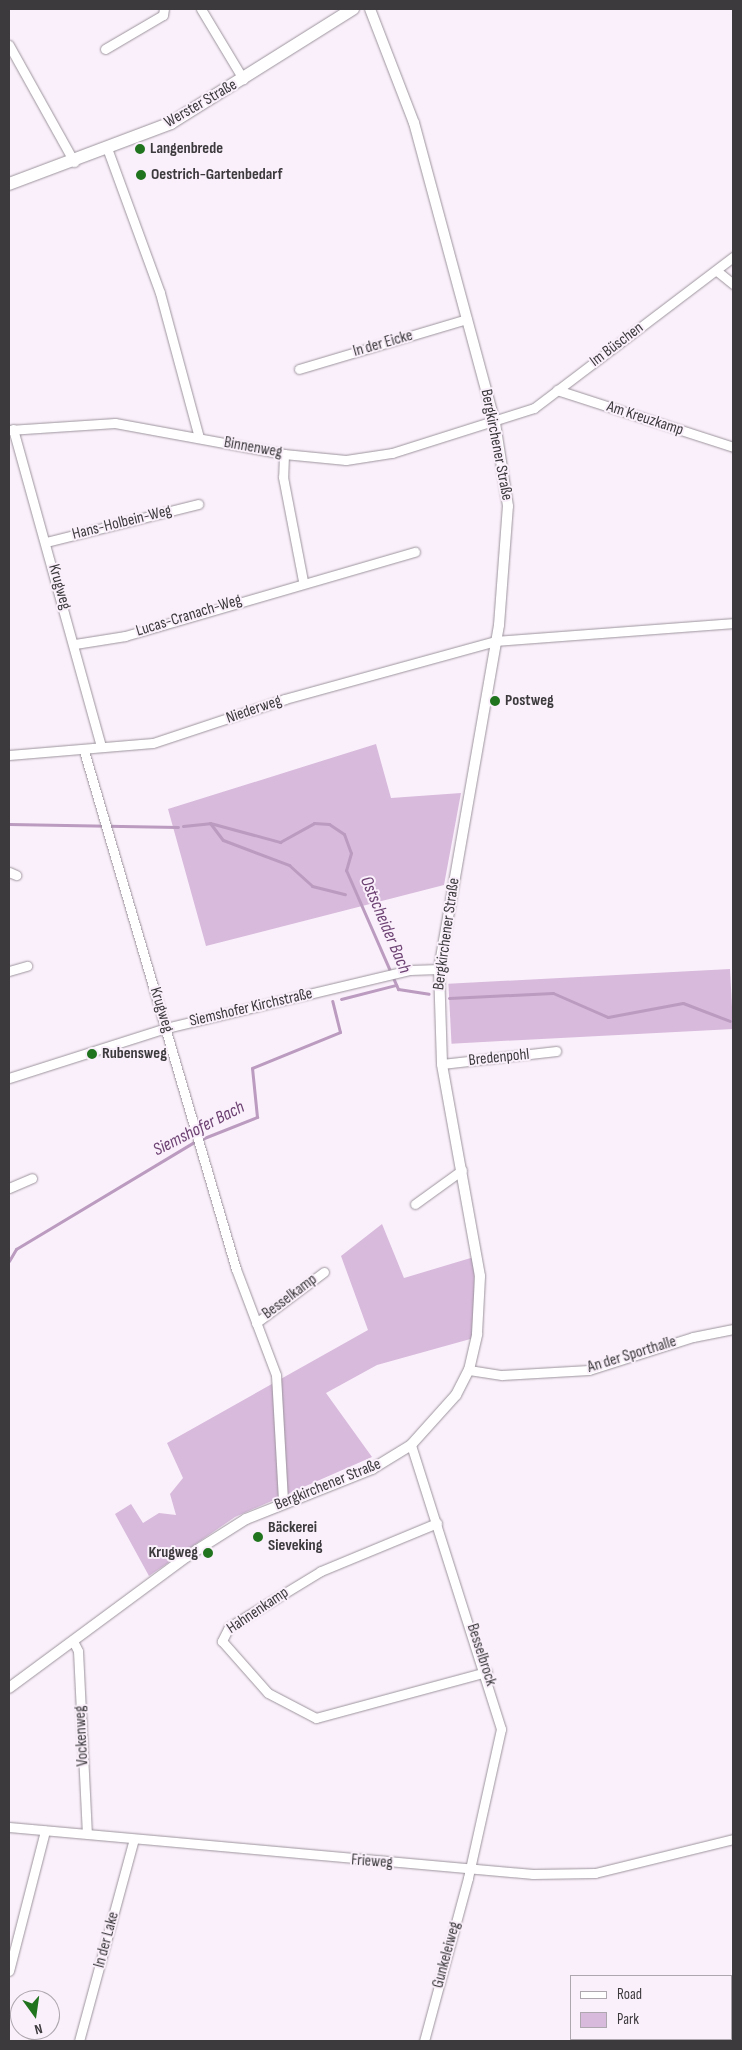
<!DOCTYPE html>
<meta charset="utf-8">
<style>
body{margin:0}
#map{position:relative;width:742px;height:2050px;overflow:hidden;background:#faf0fb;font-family:"Sofia Sans Condensed",sans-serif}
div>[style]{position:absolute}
.green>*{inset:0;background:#d8badc;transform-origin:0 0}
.stream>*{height:3px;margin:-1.5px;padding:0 1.5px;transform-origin:1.5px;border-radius:1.5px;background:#bb9bbf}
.roads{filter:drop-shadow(0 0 1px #9c949d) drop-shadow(0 0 1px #9c949d)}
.minor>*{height:9px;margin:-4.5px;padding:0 4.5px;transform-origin:4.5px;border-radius:4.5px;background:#fff}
.tertiary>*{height:10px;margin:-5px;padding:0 5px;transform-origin:5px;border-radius:5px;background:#fff}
.secondary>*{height:12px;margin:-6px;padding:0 6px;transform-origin:6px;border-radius:6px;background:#fff}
.dots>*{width:14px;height:14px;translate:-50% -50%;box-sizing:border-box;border:2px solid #faf0fb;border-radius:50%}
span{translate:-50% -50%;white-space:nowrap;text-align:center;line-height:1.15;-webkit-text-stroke:4px #faf0fb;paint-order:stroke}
.street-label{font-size:16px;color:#3d3a3e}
.poi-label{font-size:16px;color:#3d3a3e;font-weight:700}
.left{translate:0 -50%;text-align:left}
.right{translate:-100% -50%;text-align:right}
.water-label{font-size:18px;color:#6d4273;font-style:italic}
.frame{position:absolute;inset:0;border:10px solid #3d3a3e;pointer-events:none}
.legend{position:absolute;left:570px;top:1975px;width:162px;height:65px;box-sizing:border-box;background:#faf0fb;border:1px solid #aea7af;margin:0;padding:6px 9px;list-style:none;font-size:15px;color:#3d3a3e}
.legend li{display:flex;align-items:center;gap:10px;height:25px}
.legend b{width:25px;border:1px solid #aea7af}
.north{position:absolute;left:10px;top:1990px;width:50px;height:50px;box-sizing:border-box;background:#faf0fb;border:1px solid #aea7af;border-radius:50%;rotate:166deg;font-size:14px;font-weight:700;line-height:20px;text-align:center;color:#3d3a3e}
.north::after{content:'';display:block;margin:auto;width:18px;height:22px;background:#21741e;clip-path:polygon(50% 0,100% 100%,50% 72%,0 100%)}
</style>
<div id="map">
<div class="green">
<i style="clip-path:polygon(376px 744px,391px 798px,461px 793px,444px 885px,206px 946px,168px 809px)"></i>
<i style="left:730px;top:969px;width:60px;height:282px;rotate:87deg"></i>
<i style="clip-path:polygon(382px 1224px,404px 1278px,474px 1257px,474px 1338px,377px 1365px,326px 1393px,372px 1457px,235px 1517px,149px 1576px,115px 1514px,131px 1504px,143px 1523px,159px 1513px,176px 1515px,170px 1494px,183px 1478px,167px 1443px,368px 1330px,341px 1256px)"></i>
</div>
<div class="stream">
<i style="left:210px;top:823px;width:21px;rotate:53deg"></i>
<i style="left:223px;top:840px;width:71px;rotate:20.7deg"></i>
<i style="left:289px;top:865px;width:31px;rotate:42deg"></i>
<i style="left:312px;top:886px;width:34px;rotate:14deg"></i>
<i style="left:9px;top:824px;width:169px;rotate:1deg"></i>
<i style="left:183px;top:826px;width:27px;rotate:-6deg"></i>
<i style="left:210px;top:823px;width:73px;rotate:15.2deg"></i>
<i style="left:280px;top:842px;width:39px;rotate:-29deg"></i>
<i style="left:314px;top:823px;width:15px;rotate:4deg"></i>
<i style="left:329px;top:824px;width:18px;rotate:34deg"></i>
<i style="left:344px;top:834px;width:20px;rotate:70deg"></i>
<i style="left:351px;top:853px;width:18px;rotate:106deg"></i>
<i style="left:346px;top:870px;width:130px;rotate:66.4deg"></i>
<i style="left:398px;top:989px;width:31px;rotate:9deg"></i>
<i style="left:449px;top:998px;width:104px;rotate:-2.8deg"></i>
<i style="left:553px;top:993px;width:60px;rotate:23.6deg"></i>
<i style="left:608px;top:1017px;width:76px;rotate:-10.6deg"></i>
<i style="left:683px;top:1003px;width:50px;rotate:21deg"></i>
<i style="left:341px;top:999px;width:57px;rotate:-14.3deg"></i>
<i style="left:9px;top:1261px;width:14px;rotate:-60deg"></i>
<i style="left:16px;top:1249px;width:208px;rotate:-31deg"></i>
<i style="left:194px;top:1142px;width:68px;rotate:-21.6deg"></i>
<i style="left:257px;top:1117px;width:49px;rotate:-95.8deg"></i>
<i style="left:252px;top:1068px;width:95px;rotate:-22.2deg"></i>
<i style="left:340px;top:1032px;width:32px;rotate:-104deg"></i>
</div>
<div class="roads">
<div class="minor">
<i style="left:201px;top:9px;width:82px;rotate:59deg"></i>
<i style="left:9px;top:45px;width:134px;rotate:60.9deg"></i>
<i style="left:105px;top:49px;width:67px;rotate:-30.4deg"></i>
<i style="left:163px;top:15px;width:6px;rotate:-81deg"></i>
<i style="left:107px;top:148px;width:154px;rotate:69.9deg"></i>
<i style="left:160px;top:293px;width:150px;rotate:74.9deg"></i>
<i style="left:717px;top:271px;width:21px;rotate:39deg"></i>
<i style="left:299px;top:369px;width:175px;rotate:-16.6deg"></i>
<i style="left:557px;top:390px;width:185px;rotate:17.9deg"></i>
<i style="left:13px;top:429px;width:329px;rotate:74.5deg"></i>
<i style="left:9px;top:430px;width:106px;rotate:-3.8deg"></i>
<i style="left:115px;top:423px;width:172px;rotate:10.4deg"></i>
<i style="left:284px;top:454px;width:62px;rotate:5.5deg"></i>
<i style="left:346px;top:460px;width:47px;rotate:-8.7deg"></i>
<i style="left:392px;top:453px;width:149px;rotate:-17.6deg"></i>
<i style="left:534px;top:408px;width:250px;rotate:-37.2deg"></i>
<i style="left:284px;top:454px;width:23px;rotate:92deg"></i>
<i style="left:283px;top:477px;width:106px;rotate:79.1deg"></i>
<i style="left:46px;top:542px;width:157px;rotate:-14deg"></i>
<i style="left:75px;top:644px;width:51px;rotate:-9.1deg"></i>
<i style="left:125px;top:636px;width:302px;rotate:-16.2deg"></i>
<i style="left:84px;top:751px;width:540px;rotate:73.65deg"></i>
<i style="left:236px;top:1269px;width:113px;rotate:69.3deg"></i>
<i style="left:276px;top:1375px;width:127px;rotate:86.8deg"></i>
<i style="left:9px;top:755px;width:144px;rotate:-4.8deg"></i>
<i style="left:153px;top:743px;width:139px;rotate:-18.4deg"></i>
<i style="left:285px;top:699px;width:219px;rotate:-15.4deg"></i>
<i style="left:496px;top:641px;width:238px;rotate:-4.3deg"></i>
<i style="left:9px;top:872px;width:8px;rotate:23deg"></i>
<i style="left:9px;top:971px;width:19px;rotate:-16deg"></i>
<i style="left:442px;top:1064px;width:115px;rotate:-6.5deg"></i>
<i style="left:9px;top:1078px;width:165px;rotate:-17.7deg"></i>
<i style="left:166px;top:1028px;width:251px;rotate:-13.4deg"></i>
<i style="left:410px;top:970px;width:29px;rotate:-2deg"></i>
<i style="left:9px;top:1188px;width:25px;rotate:-23deg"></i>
<i style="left:415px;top:1204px;width:58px;rotate:-35.9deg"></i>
<i style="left:256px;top:1323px;width:85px;rotate:-36.9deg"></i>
<i style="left:469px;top:1370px;width:33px;rotate:9deg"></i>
<i style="left:502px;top:1375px;width:87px;rotate:-3.3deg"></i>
<i style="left:589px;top:1370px;width:109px;rotate:-17.6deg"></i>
<i style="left:693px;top:1337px;width:41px;rotate:-11.3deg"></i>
<i style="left:411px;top:1445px;width:298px;rotate:72.4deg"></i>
<i style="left:501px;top:1729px;width:153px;rotate:102.5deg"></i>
<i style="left:468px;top:1878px;width:169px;rotate:105.1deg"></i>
<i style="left:437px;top:1523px;width:126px;rotate:157.5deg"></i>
<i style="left:321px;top:1571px;width:108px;rotate:148.7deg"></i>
<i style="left:229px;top:1627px;width:16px;rotate:117deg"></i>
<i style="left:222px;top:1641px;width:69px;rotate:48.5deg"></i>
<i style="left:268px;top:1693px;width:54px;rotate:27.5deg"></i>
<i style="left:316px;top:1718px;width:177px;rotate:-15.1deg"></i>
<i style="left:73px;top:1641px;width:11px;rotate:63deg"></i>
<i style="left:78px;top:1651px;width:182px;rotate:87.2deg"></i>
<i style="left:9px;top:1827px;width:526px;rotate:5.13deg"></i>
<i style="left:533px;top:1874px;width:62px;rotate:-0.9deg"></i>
<i style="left:595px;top:1873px;width:142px;rotate:-13.8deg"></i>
<i style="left:9px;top:1971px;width:145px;rotate:-75.6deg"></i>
<i style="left:79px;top:2041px;width:209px;rotate:-74.8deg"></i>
</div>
<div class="tertiary">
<i style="left:9px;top:1688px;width:220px;rotate:-36.5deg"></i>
<i style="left:186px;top:1557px;width:71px;rotate:-32.3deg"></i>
<i style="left:246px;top:1519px;width:136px;rotate:-21.6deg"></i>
<i style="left:372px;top:1469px;width:46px;rotate:-31.6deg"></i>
<i style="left:411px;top:1445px;width:67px;rotate:-48deg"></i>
<i style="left:456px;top:1395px;width:28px;rotate:-63deg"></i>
<i style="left:469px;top:1370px;width:37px;rotate:-77deg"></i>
<i style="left:477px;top:1334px;width:58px;rotate:-87deg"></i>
<i style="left:480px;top:1276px;width:215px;rotate:-100.2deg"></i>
<i style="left:442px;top:1064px;width:95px;rotate:-91.8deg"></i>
<i style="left:439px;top:969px;width:349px;rotate:-80.1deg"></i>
<i style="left:499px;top:625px;width:119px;rotate:-85.7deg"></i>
<i style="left:508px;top:506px;width:84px;rotate:-98.9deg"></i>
<i style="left:495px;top:423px;width:311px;rotate:-105.1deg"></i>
<i style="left:414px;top:123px;width:122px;rotate:-111.1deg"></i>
</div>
<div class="secondary">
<i style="left:9px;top:184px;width:173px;rotate:-20.6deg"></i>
<i style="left:171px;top:123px;width:215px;rotate:-32.1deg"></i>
</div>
</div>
<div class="dots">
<i style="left:140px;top:149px;background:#21741e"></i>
<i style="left:141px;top:175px;background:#21741e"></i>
<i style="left:495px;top:701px;background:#21741e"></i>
<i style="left:92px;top:1054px;background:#21741e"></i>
<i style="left:258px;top:1537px;background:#21741e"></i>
<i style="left:208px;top:1553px;background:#21741e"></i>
</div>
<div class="street-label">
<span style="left:201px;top:104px;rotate:-30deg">Werster Straße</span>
<span style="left:383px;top:344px;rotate:-16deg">In der Eicke</span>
<span style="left:617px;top:345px;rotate:-37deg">Im Büschen</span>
<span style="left:645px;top:419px;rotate:18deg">Am Kreuzkamp</span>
<span style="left:496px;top:445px;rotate:79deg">Bergkirchener Straße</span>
<span style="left:253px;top:448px;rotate:10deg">Binnenweg</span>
<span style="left:122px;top:523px;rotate:-14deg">Hans-Holbein-Weg</span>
<span style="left:59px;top:587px;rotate:74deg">Krugweg</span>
<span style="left:189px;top:616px;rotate:-17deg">Lucas-Cranach-Weg</span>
<span style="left:254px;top:710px;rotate:-19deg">Niederweg</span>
<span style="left:447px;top:934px;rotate:-82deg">Bergkirchener Straße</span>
<span style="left:251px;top:1008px;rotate:-13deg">Siemshofer Kirchstraße</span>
<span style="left:161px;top:1010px;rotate:73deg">Krugweg</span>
<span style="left:499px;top:1058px;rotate:-6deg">Bredenpohl</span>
<span style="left:290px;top:1297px;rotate:-37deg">Besselkamp</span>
<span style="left:632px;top:1355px;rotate:-17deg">An der Sporthalle</span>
<span style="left:328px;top:1485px;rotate:-22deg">Bergkirchener Straße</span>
<span style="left:258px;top:1611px;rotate:-34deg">Hahnenkamp</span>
<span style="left:481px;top:1655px;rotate:72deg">Besselbrock</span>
<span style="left:82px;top:1736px;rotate:-93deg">Vockenweg</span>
<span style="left:372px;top:1862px;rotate:4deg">Frieweg</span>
<span style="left:107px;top:1940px;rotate:-75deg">In der Lake</span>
<span style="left:447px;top:1955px;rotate:-75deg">Gunkeleiweg</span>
</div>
<div class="poi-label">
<span class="left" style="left:150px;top:149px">Langenbrede</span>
<span class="left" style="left:151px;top:175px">Oestrich-Gartenbedarf</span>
<span class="left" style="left:505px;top:701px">Postweg</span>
<span class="left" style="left:102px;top:1054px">Rubensweg</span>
<span class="left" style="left:268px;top:1537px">Bäckerei<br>Sieveking</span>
<span class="right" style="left:198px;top:1553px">Krugweg</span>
</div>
<div class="water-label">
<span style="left:385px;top:925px;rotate:67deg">Ostscheider Bach</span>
<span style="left:199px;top:1129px;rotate:-27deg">Siemshofer Bach</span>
</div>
<div class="frame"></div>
<ul class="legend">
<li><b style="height:6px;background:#fff"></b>Road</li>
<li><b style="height:14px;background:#d8badc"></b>Park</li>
</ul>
<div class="north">N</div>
</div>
